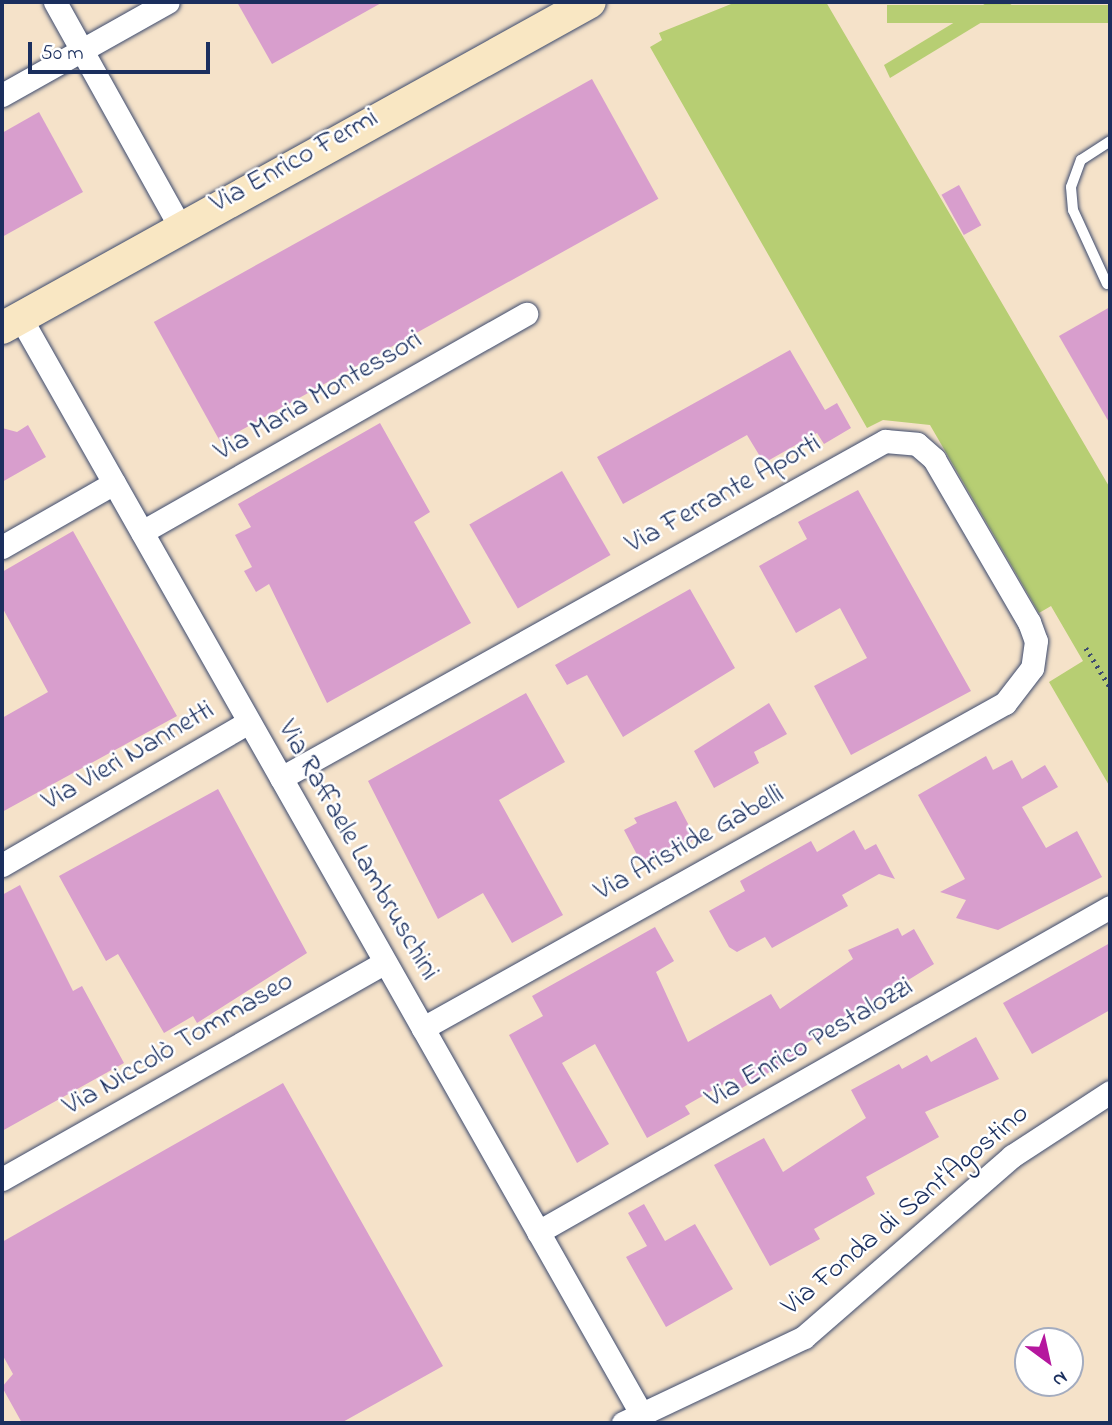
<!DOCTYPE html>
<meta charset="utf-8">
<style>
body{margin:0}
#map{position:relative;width:1112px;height:1425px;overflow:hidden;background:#f5e2c9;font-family:"Indie Flower",sans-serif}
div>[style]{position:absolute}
.green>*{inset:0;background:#b7ce73;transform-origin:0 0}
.building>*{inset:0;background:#d89ecd;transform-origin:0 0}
.path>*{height:4.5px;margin-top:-2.25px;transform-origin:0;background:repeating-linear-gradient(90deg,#3c4a6e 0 2px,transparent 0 7px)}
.roads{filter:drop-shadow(0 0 2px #3c4a6e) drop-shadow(0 0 2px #3c4a6e)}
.lane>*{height:10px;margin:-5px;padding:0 5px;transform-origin:5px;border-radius:5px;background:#fff}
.street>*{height:23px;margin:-11.5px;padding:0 11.5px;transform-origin:11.5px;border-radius:11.5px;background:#fff}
.secondary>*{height:32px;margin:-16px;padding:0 16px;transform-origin:16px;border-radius:16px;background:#f9e7c3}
span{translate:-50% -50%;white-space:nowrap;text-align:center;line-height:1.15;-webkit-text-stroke:5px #fff;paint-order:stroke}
.street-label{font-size:28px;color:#1b2f5e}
.frame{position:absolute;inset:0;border:4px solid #1b2f5e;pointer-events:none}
.north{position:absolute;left:1014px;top:1327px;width:70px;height:70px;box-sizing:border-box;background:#fff;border:2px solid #a4acbf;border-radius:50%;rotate:147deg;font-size:19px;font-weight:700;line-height:28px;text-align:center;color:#1b2f5e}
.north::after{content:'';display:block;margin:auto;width:24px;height:32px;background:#b5179e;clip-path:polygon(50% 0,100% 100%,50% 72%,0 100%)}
.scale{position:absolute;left:28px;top:42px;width:182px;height:32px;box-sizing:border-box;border:4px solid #1b2f5e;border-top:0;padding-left:9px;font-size:21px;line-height:24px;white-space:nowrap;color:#1b2f5e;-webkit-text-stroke:5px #fff;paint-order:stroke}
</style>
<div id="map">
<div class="green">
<i style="clip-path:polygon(736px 2px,826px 2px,1110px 488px,1110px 787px,1049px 682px,1083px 661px,1051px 606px,1039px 613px,930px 425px,883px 420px,867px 428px,650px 47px,662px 40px,659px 33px)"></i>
<i style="clip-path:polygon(988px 2px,1015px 2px,890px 78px,884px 65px)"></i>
<i style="left:1110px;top:5px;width:18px;height:223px;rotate:90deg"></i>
</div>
<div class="building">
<i style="clip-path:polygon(237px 2px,383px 2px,272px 64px)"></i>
<i style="left:592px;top:79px;width:137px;height:501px;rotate:61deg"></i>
<i style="clip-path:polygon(39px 112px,83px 192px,2px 237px,2px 133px)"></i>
<i style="left:959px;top:185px;width:46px;height:20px;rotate:61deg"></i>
<i style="clip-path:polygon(1110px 307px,1110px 424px,1059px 336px)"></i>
<i style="clip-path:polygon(790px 350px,825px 410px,837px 403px,851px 428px,824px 444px,817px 433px,764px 463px,747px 435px,623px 504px,597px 457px)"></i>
<i style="clip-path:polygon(380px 423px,430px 512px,414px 522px,471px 623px,327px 703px,269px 584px,256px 592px,244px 571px,252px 567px,235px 535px,251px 527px,238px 504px)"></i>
<i style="clip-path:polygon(28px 425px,46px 457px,2px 482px,2px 428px,17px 432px)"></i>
<i style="left:562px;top:471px;width:97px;height:107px;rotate:60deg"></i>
<i style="clip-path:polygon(858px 490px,971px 691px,851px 755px,814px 686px,867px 658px,840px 608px,796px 633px,759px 566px,807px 539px,798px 522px)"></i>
<i style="clip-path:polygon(73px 531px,177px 716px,2px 812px,2px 718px,48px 692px,2px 607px,2px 572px)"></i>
<i style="clip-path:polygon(690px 589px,735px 668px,623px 737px,587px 675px,567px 685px,555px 665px)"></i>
<i style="clip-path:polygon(526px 693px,565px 762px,499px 800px,563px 915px,512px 943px,483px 893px,438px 919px,368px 781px)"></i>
<i style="clip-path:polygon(769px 703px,787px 734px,754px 752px,759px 763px,714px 788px,694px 751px)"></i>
<i style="clip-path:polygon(986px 756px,993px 770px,1012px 760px,1022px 779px,1045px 765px,1058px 787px,1022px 807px,1046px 848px,1077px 831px,1102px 877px,998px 930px,956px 918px,966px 900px,940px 892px,965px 879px,918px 795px)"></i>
<i style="clip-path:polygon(218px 789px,307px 953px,197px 1023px,193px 1016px,164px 1033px,118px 954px,106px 961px,59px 876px)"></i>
<i style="clip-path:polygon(676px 801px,695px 837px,687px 847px,643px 866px,624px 830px,637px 823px,634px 818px)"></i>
<i style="clip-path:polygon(854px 830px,865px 850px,876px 844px,895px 879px,879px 874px,842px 895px,848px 906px,772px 948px,765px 937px,737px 952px,729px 947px,709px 911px,745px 891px,740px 881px,811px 841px,817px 852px)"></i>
<i style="clip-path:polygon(20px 885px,73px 991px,82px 986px,124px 1063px,2px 1131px,2px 895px)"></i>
<i style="clip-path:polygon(655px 927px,674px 961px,656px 972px,688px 1042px,771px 994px,780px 1009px,853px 959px,848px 950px,898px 928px,902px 936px,914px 929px,934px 964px,802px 1046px,805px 1052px,740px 1089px,734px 1078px,685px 1106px,690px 1114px,647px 1138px,595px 1044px,562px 1063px,609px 1144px,577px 1163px,509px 1035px,543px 1016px,532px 996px)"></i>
<i style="clip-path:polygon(1110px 943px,1110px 1010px,1032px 1054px,1003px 1003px)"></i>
<i style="clip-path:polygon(976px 1037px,999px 1079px,925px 1112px,939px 1137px,866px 1177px,875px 1194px,814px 1229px,820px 1239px,770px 1266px,714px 1165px,764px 1138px,783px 1172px,866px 1118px,851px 1090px,899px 1064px,902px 1069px,927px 1055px,931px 1062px)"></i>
<i style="clip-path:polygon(283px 1083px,443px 1366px,341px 1423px,22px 1423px,2px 1387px,13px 1374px,2px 1354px,2px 1242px)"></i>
<i style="clip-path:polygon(644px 1204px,665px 1241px,695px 1224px,733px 1289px,666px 1327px,626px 1257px,647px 1246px,628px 1213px)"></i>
</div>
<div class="path">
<i style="left:1086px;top:648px;width:46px;rotate:58.4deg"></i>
</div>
<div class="roads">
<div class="lane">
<i style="left:1107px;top:284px;width:81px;rotate:-114.7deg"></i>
<i style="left:1073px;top:210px;width:23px;rotate:-95deg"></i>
<i style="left:1071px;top:187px;width:29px;rotate:-70deg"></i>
<i style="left:1081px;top:160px;width:35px;rotate:-33deg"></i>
</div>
<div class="street">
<i style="left:55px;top:2px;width:257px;rotate:60.9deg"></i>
<i style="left:2px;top:95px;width:190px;rotate:-29.3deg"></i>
<i style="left:20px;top:317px;width:1262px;rotate:60.47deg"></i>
<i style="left:142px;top:532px;width:442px;rotate:-29.6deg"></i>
<i style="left:2px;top:547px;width:129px;rotate:-29.7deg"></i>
<i style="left:281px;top:778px;width:692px;rotate:-29.16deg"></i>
<i style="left:885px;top:441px;width:32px;rotate:5deg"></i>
<i style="left:917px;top:444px;width:23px;rotate:41deg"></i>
<i style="left:934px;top:459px;width:189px;rotate:59.8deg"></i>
<i style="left:1029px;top:622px;width:20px;rotate:70deg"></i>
<i style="left:1036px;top:641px;width:27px;rotate:98deg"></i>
<i style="left:1032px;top:668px;width:44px;rotate:127.6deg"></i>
<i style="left:1005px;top:703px;width:667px;rotate:150.82deg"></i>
<i style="left:2px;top:865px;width:285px;rotate:-30.1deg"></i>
<i style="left:2px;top:1179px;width:440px;rotate:-29.5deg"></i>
<i style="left:538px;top:1232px;width:658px;rotate:-29.6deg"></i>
<i style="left:623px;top:1423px;width:200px;rotate:-25.4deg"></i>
<i style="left:804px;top:1337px;width:276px;rotate:-41deg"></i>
<i style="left:1012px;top:1156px;width:117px;rotate:-33.1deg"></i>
</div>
<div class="secondary">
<i style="left:2px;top:328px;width:672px;rotate:-29deg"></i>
</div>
</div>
<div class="street-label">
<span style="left:295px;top:162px;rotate:-29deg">Via Enrico Fermi</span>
<span style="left:319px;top:397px;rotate:-30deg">Via Maria Montessori</span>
<span style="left:724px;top:495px;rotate:-29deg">Via Ferrante Aporti</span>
<span style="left:129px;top:757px;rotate:-30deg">Via Vieri Nannetti</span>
<span style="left:690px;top:844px;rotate:-29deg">Via Aristide Gabelli</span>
<span style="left:357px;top:851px;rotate:60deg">Via Raffaele Lambruschini</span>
<span style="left:810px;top:1044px;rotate:-30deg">Via Enrico Pestalozzi</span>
<span style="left:179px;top:1045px;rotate:-30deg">Via Niccolò Tommaseo</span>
<span style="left:906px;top:1211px;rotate:-40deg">Via Fonda di Sant'Agostino</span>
</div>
<div class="frame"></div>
<div class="north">N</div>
<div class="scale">50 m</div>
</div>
